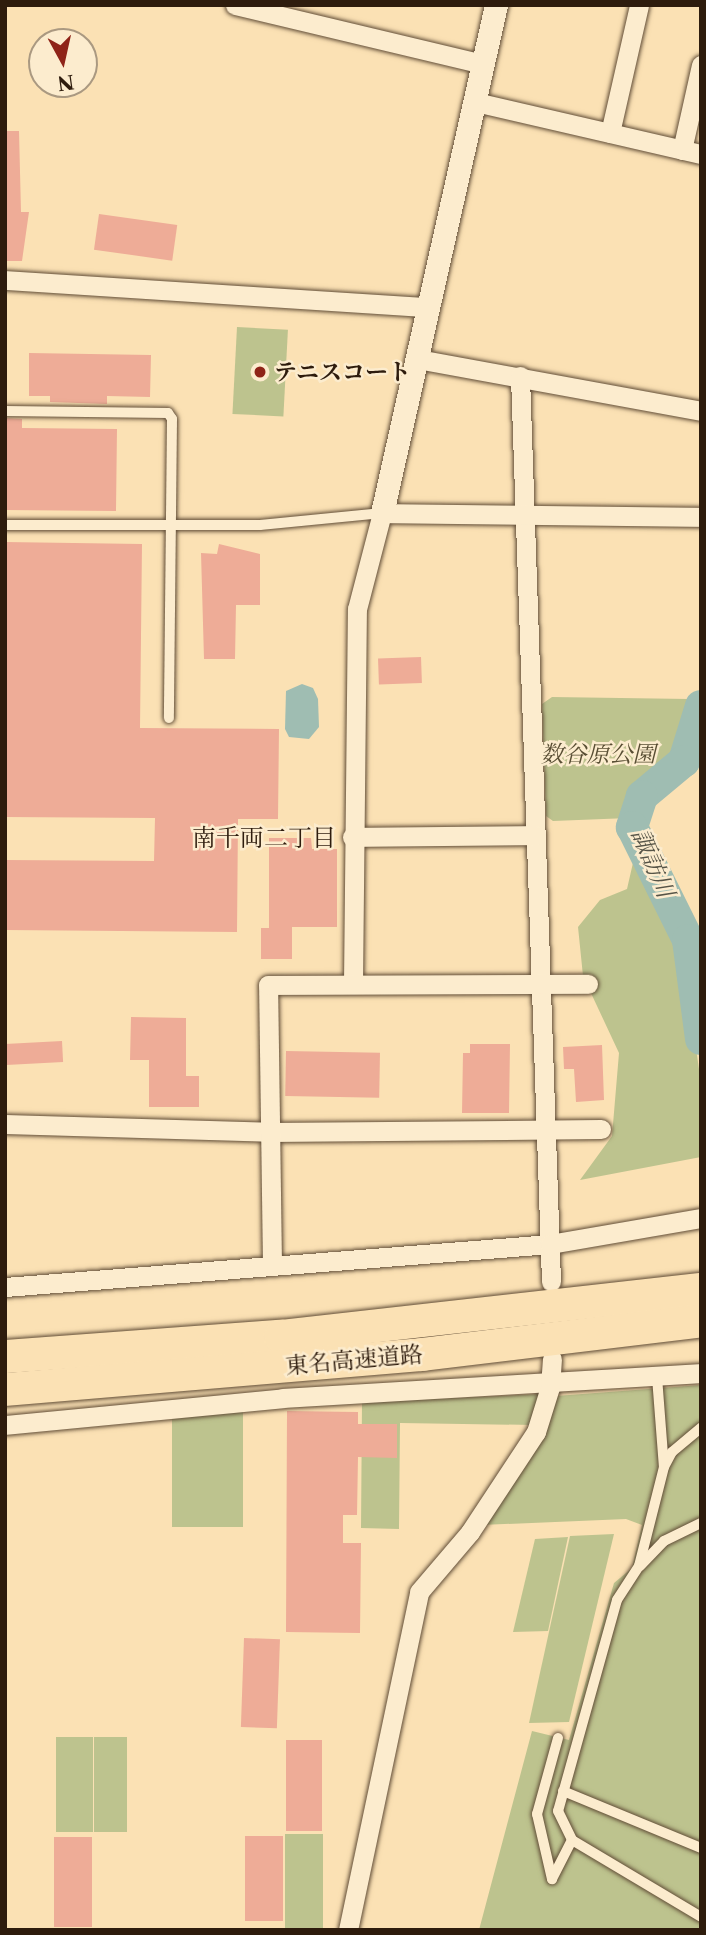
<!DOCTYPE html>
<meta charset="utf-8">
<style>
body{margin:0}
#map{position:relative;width:706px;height:1935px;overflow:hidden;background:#fbe1b4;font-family:"Libre Caslon Text","Noto Serif JP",serif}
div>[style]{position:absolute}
.green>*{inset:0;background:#bdc38e;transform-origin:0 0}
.water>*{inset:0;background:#9fbdb2}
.river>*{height:32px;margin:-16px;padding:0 16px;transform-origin:16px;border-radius:16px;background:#9fbdb2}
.building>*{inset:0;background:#eeac97;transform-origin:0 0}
.roads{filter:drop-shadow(0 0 2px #614d37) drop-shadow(0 0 2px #614d37)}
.service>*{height:10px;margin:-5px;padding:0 5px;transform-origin:5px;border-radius:5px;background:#fcecce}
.minor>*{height:19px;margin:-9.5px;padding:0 9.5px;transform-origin:9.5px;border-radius:9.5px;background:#fcecce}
.tertiary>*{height:23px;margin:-11.5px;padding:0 11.5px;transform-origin:11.5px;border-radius:11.5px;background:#fcecce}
.motorway>*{height:33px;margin:-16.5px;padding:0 16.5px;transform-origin:16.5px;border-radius:16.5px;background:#fbe1b4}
.dots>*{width:19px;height:19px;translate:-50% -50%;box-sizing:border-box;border:4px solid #fcecce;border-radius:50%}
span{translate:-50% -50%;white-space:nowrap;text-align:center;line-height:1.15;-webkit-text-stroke:5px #fcecce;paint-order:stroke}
.poi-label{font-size:23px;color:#2e1c0d;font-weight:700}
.left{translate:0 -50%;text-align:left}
.park-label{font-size:23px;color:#594e34;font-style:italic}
.street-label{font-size:23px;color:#2e1c0d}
.neighbourhood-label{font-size:24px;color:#2e1c0d}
.water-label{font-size:24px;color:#565447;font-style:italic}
.frame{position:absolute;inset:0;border:7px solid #2e1c0d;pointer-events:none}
.north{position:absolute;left:28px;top:28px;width:70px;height:70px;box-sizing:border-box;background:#fcecce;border:2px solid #aa9981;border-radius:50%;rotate:172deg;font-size:19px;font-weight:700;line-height:28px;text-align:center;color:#2e1c0d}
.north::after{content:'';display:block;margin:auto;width:24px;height:32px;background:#8f2418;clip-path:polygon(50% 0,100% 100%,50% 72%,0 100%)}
</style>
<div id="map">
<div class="green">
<i style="left:237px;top:327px;width:51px;height:87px;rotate:3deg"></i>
<i style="clip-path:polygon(552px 697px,689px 699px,694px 704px,677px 751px,639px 791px,629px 818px,553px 821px,546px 816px,542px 704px)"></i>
<i style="clip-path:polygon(635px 854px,682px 951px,701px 1083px,701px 1157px,580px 1180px,612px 1136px,619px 1053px,583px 976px,578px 927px,600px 900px,627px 889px)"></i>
<i style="clip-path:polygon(701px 1385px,701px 1930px,479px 1930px,532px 1731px,569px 1740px,614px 1583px,632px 1568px,642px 1525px,626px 1519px,481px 1525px,556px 1396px)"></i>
<i style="clip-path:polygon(541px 1394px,533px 1425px,400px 1423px,399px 1529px,361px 1528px,362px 1402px)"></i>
<i style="left:243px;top:1412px;width:115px;height:71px;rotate:90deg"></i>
<i style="clip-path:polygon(614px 1534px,569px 1722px,529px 1723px,570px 1536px)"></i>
<i style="clip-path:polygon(568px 1537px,548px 1631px,513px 1632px,535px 1539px)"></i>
<i style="left:56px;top:1737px;width:37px;height:95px"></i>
<i style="left:94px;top:1737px;width:33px;height:95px"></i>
<i style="left:323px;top:1834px;width:94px;height:38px;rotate:90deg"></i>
</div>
<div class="water">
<i style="clip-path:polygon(302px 684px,313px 688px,318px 699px,319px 727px,309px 739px,289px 737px,285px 729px,286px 691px)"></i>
</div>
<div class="river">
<i style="left:701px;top:706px;width:58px;rotate:107.2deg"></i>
<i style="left:684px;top:761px;width:55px;rotate:140.2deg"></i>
<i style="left:642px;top:796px;width:33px;rotate:108deg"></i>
<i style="left:632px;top:827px;width:126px;rotate:63.6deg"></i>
<i style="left:688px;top:940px;width:100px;rotate:82.5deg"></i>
</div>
<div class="building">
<i style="clip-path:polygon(5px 131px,19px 131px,21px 212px,29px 212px,22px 261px,5px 261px)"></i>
<i style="left:99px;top:214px;width:79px;height:36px;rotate:8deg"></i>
<i style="clip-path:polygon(29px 353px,151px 355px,150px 397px,107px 396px,107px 404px,50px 402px,50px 396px,29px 396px)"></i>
<i style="clip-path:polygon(5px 418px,22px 419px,22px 428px,117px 429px,116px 511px,5px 510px)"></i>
<i style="clip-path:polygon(5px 542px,142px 544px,140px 728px,279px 729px,278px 819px,238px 819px,237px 932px,5px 930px,5px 860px,154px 861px,155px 818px,5px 817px)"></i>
<i style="clip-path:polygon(219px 544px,260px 554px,260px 605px,236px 605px,235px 659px,204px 659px,201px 553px,217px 554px)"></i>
<i style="left:421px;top:657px;width:26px;height:43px;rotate:88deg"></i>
<i style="clip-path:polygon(269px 838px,311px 838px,312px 849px,337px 849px,337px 927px,292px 927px,292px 959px,261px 959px,261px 928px,269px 928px)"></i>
<i style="clip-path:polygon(131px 1017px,186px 1018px,186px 1076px,199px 1076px,199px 1107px,149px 1107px,149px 1060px,130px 1060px)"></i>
<i style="left:62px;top:1041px;width:21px;height:57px;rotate:87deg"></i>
<i style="clip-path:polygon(470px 1044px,510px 1044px,509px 1113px,462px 1113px,463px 1053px,470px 1053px)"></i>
<i style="clip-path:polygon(602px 1045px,604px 1100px,576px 1102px,574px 1069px,564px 1069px,563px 1047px)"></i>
<i style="left:286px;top:1051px;width:94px;height:45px;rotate:1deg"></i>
<i style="clip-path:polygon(287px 1411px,358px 1412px,358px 1424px,397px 1424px,397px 1458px,358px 1457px,357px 1515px,343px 1515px,343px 1543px,361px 1543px,360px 1633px,286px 1632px)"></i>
<i style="left:244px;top:1638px;width:36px;height:89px;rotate:2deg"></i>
<i style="left:286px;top:1740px;width:36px;height:91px"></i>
<i style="left:245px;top:1836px;width:38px;height:85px"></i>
<i style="left:54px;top:1837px;width:38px;height:90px"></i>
</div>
<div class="roads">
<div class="service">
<i style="left:5px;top:411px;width:163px;rotate:0.7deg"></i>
<i style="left:168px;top:413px;width:7px;rotate:56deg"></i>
<i style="left:172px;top:419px;width:299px;rotate:90.6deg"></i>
<i style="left:5px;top:525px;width:255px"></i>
<i style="left:260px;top:525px;width:123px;rotate:-5.6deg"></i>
<i style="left:657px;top:1377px;width:90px;rotate:85.6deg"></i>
<i style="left:664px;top:1467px;width:102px;rotate:104.2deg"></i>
<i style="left:639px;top:1566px;width:40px;rotate:122.9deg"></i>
<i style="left:617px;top:1600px;width:219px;rotate:105.6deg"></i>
<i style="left:558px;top:1811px;width:32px;rotate:64deg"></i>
<i style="left:572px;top:1840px;width:150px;rotate:30.8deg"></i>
<i style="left:664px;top:1467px;width:17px;rotate:-62deg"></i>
<i style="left:672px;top:1452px;width:38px;rotate:-40deg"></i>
<i style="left:640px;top:1566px;width:35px;rotate:-46deg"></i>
<i style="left:664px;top:1541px;width:41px;rotate:-25.9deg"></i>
<i style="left:558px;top:1738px;width:79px;rotate:105.4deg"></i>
<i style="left:537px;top:1814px;width:67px;rotate:77deg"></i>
<i style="left:552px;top:1879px;width:44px;rotate:-62.9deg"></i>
<i style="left:563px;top:1791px;width:149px;rotate:22.4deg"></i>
</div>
<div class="minor">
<i style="left:235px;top:5px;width:254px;rotate:13.4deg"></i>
<i style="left:475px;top:102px;width:232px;rotate:13deg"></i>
<i style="left:610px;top:133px;width:131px;rotate:-77.2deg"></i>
<i style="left:682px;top:150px;width:87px;rotate:-77.4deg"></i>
<i style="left:5px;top:280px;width:422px;rotate:3.7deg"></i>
<i style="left:418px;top:359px;width:288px;rotate:10.4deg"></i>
<i style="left:520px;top:376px;width:906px;rotate:88.04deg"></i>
<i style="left:352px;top:837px;width:184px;rotate:-0.6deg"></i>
<i style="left:353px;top:984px;width:375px;rotate:-89.4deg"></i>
<i style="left:357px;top:609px;width:99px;rotate:-75.4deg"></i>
<i style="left:382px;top:513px;width:319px;rotate:0.7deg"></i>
<i style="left:5px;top:1124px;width:264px;rotate:1.7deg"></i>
<i style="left:269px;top:1132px;width:332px;rotate:-0.5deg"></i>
<i style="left:272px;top:1265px;width:280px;rotate:-90.8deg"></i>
<i style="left:268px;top:985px;width:320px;rotate:-0.2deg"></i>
<i style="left:5px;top:1287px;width:547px;rotate:-4.51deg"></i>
<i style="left:550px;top:1244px;width:153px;rotate:-9.8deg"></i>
<i style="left:5px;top:1425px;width:279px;rotate:-5.5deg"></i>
<i style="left:283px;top:1398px;width:419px;rotate:-3.4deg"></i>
<i style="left:348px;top:1930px;width:345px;rotate:-78.1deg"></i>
<i style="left:419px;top:1592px;width:79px;rotate:-49.6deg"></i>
<i style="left:470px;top:1532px;width:120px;rotate:-56.6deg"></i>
<i style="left:536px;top:1432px;width:47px;rotate:-72.7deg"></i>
<i style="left:550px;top:1387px;width:28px;rotate:-86deg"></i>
</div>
<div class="tertiary">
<i style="left:382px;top:513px;width:521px;rotate:-77.35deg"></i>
</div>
<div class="motorway">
<i style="left:5px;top:1356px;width:276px;rotate:-4.2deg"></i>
<i style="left:280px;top:1336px;width:424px;rotate:-6.4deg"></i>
<i style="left:5px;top:1389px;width:418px;rotate:-4.8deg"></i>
<i style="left:422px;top:1354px;width:281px;rotate:-6.9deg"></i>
</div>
</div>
<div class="dots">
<i style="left:260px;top:372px;background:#8f2418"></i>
</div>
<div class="poi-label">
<span class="left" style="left:274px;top:372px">テニスコート</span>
</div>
<div class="park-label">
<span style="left:598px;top:754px">数谷原公園</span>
</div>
<div class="street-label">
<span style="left:354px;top:1360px;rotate:-5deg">東名高速道路</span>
</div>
<div class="neighbourhood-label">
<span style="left:264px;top:838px">南千両二丁目</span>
</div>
<div class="water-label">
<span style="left:653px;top:863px;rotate:67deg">諏訪川</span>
</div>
<div class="frame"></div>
<div class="north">N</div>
</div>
